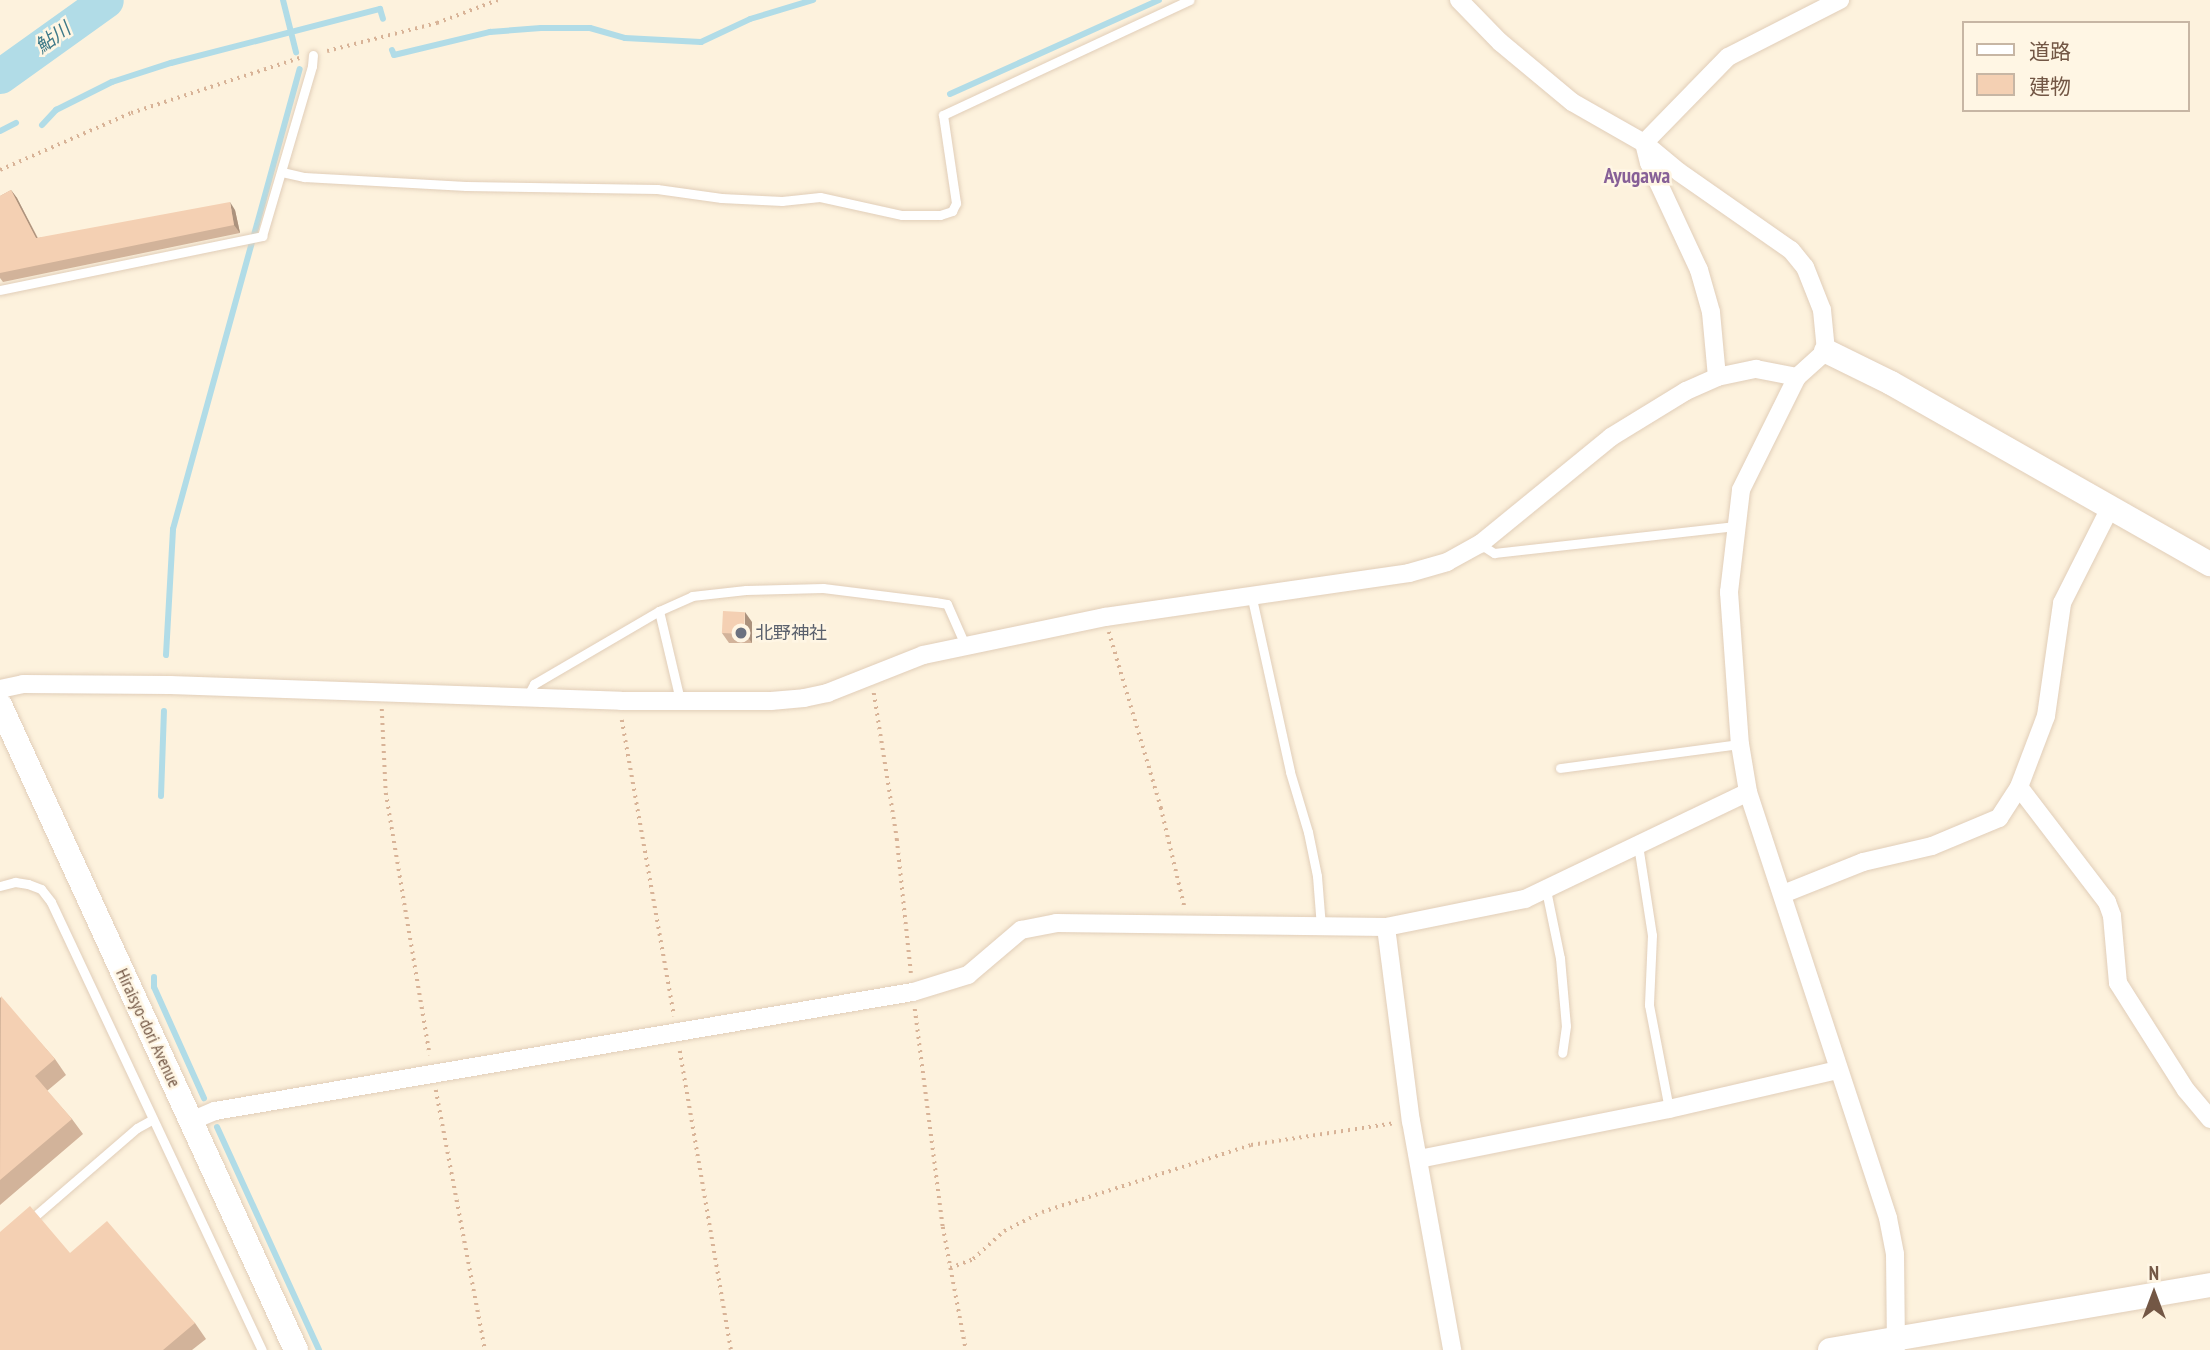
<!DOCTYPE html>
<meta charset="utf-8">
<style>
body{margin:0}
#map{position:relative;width:2210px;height:1350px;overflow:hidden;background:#fdf2dd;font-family:"PT Sans Narrow","Noto Sans JP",sans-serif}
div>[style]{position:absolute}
.stream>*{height:6px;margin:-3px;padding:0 3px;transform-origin:3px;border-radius:3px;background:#b1dce7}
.river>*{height:35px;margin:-17.5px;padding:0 17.5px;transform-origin:17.5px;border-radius:17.5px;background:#b1dce7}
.path>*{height:3.5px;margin-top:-1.75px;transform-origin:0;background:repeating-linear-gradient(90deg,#d8b397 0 2px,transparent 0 7px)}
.roads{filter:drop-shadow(0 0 2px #e1ceb9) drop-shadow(0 0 2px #e1ceb9)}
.lane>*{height:9px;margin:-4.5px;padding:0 4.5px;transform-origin:4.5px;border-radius:4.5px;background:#fff}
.street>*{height:18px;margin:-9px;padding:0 9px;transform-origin:9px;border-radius:9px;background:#fff}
.secondary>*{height:24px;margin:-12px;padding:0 12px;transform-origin:12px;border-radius:12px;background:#fff}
.wall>*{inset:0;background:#d2b39a}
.shaded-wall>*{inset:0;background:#ab927d}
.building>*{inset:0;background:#f4d0b3;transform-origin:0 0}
.dots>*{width:19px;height:19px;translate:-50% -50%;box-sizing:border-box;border:4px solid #fff6e4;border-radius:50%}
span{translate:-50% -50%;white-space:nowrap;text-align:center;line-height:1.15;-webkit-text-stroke:5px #fff6e4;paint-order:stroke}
.worship-label{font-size:18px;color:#5b616d}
.left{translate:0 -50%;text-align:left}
.street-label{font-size:18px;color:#735745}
.water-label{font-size:19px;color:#3e7988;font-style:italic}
.quarter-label{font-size:21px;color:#876097;font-weight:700}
.legend{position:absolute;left:1962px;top:21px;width:228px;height:91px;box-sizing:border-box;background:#fff6e4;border:2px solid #c7b6a4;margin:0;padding:9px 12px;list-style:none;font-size:21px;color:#735745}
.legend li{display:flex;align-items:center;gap:14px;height:35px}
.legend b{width:35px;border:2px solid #c7b6a4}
.north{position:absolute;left:2119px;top:1259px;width:70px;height:70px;-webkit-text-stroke:5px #fff6e4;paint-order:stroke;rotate:0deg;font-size:19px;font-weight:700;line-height:28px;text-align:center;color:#735745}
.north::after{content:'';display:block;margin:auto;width:24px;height:32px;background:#735745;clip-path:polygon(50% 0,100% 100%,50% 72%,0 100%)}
</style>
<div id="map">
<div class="stream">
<i style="left:283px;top:0;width:54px;rotate:76deg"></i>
<i style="left:392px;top:50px;width:5px;rotate:68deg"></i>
<i style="left:394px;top:55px;width:99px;rotate:-13.5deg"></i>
<i style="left:490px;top:32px;width:51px;rotate:-4.5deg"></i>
<i style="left:541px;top:28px;width:49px"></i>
<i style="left:590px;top:28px;width:36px;rotate:16deg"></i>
<i style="left:625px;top:38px;width:76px;rotate:3deg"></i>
<i style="left:701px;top:42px;width:54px;rotate:-25.1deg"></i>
<i style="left:750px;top:19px;width:66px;rotate:-16.8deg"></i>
<i style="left:950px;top:94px;width:229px;rotate:-24.2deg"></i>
<i style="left:42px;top:125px;width:21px;rotate:-47deg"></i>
<i style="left:56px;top:110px;width:63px;rotate:-26.6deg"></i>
<i style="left:112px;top:82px;width:62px;rotate:-17.9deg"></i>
<i style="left:171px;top:63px;width:216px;rotate:-14.5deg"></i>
<i style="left:380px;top:9px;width:10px;rotate:73deg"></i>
<i style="left:0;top:131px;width:18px;rotate:-27deg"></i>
<i style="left:166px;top:655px;width:126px;rotate:-86.8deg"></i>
<i style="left:173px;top:529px;width:477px;rotate:-74.6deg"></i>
<i style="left:161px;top:796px;width:85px;rotate:-88deg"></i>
<i style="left:154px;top:977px;width:10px;rotate:90deg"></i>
<i style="left:154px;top:987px;width:122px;rotate:65.8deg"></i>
<i style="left:217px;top:1127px;width:245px;rotate:65.4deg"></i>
</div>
<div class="river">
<i style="left:0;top:76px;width:130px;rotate:-35.6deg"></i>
</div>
<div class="path">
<i style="left:327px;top:51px;width:114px;rotate:-14.3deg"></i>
<i style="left:437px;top:23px;width:65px;rotate:-20.7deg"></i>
<i style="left:0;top:170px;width:143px;rotate:-23.5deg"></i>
<i style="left:131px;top:113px;width:177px;rotate:-18.1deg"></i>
<i style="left:1109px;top:632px;width:184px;rotate:73.5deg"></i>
<i style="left:1161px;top:808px;width:104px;rotate:76.6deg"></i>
<i style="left:874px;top:693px;width:148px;rotate:81deg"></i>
<i style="left:897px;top:839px;width:135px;rotate:84deg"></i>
<i style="left:382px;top:709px;width:84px;rotate:87.3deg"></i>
<i style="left:386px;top:793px;width:266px;rotate:80.5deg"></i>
<i style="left:622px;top:720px;width:301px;rotate:80deg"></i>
<i style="left:915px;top:1009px;width:220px;rotate:82.7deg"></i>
<i style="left:943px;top:1227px;width:125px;rotate:79.4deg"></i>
<i style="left:680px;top:1051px;width:303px;rotate:80.3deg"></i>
<i style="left:436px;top:1090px;width:265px;rotate:79.3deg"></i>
<i style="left:950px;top:1268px;width:25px;rotate:-21deg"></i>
<i style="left:973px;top:1259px;width:42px;rotate:-42.1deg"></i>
<i style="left:1004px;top:1231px;width:42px;rotate:-26.6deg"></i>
<i style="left:1042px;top:1212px;width:219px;rotate:-17.8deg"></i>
<i style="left:1251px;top:1145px;width:146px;rotate:-8.7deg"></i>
</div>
<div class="roads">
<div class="lane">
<i style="left:282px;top:172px;width:23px;rotate:13deg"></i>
<i style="left:304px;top:177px;width:162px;rotate:3.2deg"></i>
<i style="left:466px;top:186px;width:191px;rotate:0.9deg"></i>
<i style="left:657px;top:189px;width:65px;rotate:8deg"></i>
<i style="left:721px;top:198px;width:61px;rotate:2.8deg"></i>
<i style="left:782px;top:201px;width:38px;rotate:-6deg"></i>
<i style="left:820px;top:197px;width:84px;rotate:12.4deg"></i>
<i style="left:902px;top:215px;width:38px"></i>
<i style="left:940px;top:215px;width:13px;rotate:-18deg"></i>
<i style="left:952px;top:211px;width:9px;rotate:-63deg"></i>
<i style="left:956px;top:203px;width:89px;rotate:-98.4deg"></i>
<i style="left:943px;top:115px;width:272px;rotate:-25deg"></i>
<i style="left:0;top:290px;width:268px;rotate:-11.6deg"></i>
<i style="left:262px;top:236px;width:177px;rotate:-73.6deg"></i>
<i style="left:312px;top:66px;width:11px;rotate:-85deg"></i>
<i style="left:1480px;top:544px;width:17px;rotate:33deg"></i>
<i style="left:1494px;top:553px;width:243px;rotate:-6.4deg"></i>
<i style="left:1251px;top:594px;width:182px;rotate:77.6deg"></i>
<i style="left:1290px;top:772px;width:63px;rotate:73.3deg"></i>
<i style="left:1308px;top:832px;width:45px;rotate:78.4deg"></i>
<i style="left:1317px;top:876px;width:51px;rotate:85.5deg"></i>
<i style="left:659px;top:611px;width:91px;rotate:76.7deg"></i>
<i style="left:527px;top:697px;width:15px;rotate:-62deg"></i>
<i style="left:534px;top:684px;width:145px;rotate:-30.3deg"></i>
<i style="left:659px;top:611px;width:36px;rotate:-24deg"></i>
<i style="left:692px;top:596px;width:54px;rotate:-6.3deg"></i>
<i style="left:746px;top:590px;width:77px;rotate:-1.5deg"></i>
<i style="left:823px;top:588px;width:113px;rotate:7.1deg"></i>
<i style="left:935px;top:602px;width:12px;rotate:9deg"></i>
<i style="left:947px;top:604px;width:47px;rotate:66.2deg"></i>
<i style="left:1560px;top:768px;width:182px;rotate:-7.6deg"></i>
<i style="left:1638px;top:845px;width:91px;rotate:81.2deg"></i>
<i style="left:1652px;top:935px;width:70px;rotate:92.5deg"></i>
<i style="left:1649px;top:1005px;width:106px;rotate:79.1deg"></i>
<i style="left:0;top:886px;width:16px;rotate:-15deg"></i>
<i style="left:15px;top:882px;width:13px;rotate:9deg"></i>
<i style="left:28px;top:884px;width:14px;rotate:21deg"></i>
<i style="left:41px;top:889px;width:16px;rotate:52deg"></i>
<i style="left:51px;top:902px;width:495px;rotate:64.8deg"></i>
<i style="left:1546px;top:890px;width:69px;rotate:78.4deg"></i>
<i style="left:1560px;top:958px;width:68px;rotate:85deg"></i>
<i style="left:1566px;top:1026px;width:27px;rotate:98deg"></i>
<i style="left:28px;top:1222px;width:144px;rotate:-40.8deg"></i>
<i style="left:137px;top:1128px;width:18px;rotate:-29deg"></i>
</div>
<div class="street">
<i style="left:1459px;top:0;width:59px;rotate:45.7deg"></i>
<i style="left:1500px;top:42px;width:94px;rotate:39.8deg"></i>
<i style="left:1572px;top:102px;width:83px;rotate:29.7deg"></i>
<i style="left:1644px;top:143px;width:45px;rotate:39.6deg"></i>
<i style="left:1679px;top:172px;width:136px;rotate:34.9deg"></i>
<i style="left:1791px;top:250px;width:22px;rotate:51deg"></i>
<i style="left:1805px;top:267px;width:46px;rotate:68.4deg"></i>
<i style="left:1822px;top:310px;width:41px;rotate:84.4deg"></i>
<i style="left:1826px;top:351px;width:39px;rotate:138deg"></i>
<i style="left:1797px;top:377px;width:126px;rotate:116.4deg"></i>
<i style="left:1741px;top:490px;width:103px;rotate:96.7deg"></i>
<i style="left:1729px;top:592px;width:152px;rotate:85.9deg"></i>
<i style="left:1740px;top:744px;width:49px;rotate:80.5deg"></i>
<i style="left:1748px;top:792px;width:448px;rotate:71.8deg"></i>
<i style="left:1888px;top:1218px;width:37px;rotate:79deg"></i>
<i style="left:1895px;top:1254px;width:94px;rotate:89.4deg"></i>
<i style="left:1717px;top:377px;width:65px;rotate:-95.3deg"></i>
<i style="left:1711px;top:312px;width:44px;rotate:-105.9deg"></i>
<i style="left:1699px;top:270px;width:118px;rotate:-115deg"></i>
<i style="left:1649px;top:163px;width:21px;rotate:-104deg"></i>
<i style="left:1644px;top:143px;width:120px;rotate:-45.7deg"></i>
<i style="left:1728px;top:57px;width:126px;rotate:-27deg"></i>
<i style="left:0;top:689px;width:24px;rotate:-12deg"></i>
<i style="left:23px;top:684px;width:147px;rotate:0.4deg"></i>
<i style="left:170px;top:685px;width:451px;rotate:2deg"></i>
<i style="left:621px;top:701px;width:150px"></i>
<i style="left:771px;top:701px;width:33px;rotate:-5deg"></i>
<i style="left:804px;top:698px;width:24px;rotate:-12deg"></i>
<i style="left:827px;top:693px;width:103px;rotate:-21.6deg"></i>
<i style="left:923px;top:655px;width:186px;rotate:-11.8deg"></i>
<i style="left:1105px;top:617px;width:307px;rotate:-8.2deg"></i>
<i style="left:1409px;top:573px;width:40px;rotate:-16deg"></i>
<i style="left:1447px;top:562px;width:38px;rotate:-29deg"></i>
<i style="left:1480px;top:544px;width:169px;rotate:-39.2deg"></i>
<i style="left:1611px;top:437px;width:88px;rotate:-31.5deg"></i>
<i style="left:1686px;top:391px;width:34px;rotate:-24deg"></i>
<i style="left:1717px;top:377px;width:40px;rotate:-12deg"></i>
<i style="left:1756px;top:369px;width:42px;rotate:11deg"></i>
<i style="left:2019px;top:787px;width:145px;rotate:52.6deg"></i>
<i style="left:2107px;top:902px;width:15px;rotate:70deg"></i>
<i style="left:2112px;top:916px;width:67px;rotate:84.9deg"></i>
<i style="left:2118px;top:983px;width:127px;rotate:57.6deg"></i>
<i style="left:2186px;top:1090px;width:38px;rotate:50deg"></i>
<i style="left:1783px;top:894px;width:86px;rotate:-21.8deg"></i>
<i style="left:1863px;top:862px;width:71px;rotate:-13.1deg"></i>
<i style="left:1932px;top:846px;width:73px;rotate:-22.7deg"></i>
<i style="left:1999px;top:818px;width:37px;rotate:-57deg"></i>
<i style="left:2019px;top:787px;width:76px;rotate:-69.2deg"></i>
<i style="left:2046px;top:716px;width:114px;rotate:-81.9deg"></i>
<i style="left:2062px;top:603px;width:106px;rotate:-63.2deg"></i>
<i style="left:1386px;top:927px;width:196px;rotate:82.7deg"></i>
<i style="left:1411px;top:1121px;width:233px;rotate:79.8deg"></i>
<i style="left:191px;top:1121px;width:26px;rotate:-23deg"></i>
<i style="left:215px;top:1111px;width:708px;rotate:-9.68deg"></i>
<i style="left:913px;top:992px;width:58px;rotate:-17.2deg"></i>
<i style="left:968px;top:975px;width:70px;rotate:-40.3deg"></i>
<i style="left:1021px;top:930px;width:36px;rotate:-11deg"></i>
<i style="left:1056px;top:923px;width:330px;rotate:0.7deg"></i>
<i style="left:1386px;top:927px;width:142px;rotate:-11.4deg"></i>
<i style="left:1525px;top:899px;width:247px;rotate:-25.6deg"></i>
<i style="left:1419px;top:1159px;width:255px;rotate:-11.3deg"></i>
<i style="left:1669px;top:1109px;width:173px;rotate:-13deg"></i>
</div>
<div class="secondary">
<i style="left:1826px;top:351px;width:72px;rotate:26.2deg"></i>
<i style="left:1891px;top:383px;width:367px;rotate:29.6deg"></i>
<i style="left:0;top:705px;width:710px;rotate:65.35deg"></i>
<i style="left:1830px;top:1350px;width:386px;rotate:-9.7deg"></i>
</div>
</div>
<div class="wall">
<i style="clip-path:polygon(11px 190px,17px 198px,38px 238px,235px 210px,240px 233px,3px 282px,0 278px,0 196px)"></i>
<i style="clip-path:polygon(752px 622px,752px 643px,729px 643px,722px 633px)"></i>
<i style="clip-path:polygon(0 997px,55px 1059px,66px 1075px,47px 1091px,72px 1119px,83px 1134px,0 1205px)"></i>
<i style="clip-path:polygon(70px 1253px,195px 1323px,206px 1339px,192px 1350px,0 1350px)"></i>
</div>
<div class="shaded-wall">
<i style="clip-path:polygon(11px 190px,17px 198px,42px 247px,36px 238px)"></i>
<i style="clip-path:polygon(230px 202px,235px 210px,240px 233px,234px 225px)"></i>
<i style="clip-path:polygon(745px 612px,752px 622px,752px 643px,745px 633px)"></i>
</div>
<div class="building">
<i style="clip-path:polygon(11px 190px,36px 238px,230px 202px,234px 225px,0 273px,0 196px)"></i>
<i style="left:723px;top:611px;width:22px;height:22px;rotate:3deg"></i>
<i style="clip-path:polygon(1px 996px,55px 1059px,35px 1076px,72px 1119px,0 1180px)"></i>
<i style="clip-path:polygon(30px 1206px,70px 1253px,107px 1221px,195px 1323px,163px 1350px,0 1350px,0 1232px)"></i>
</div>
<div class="dots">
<i style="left:741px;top:633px;background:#6b7280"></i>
</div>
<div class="worship-label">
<span class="left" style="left:755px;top:633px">北野神社</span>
</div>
<div class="street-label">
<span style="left:148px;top:1028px;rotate:65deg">Hiraisyo-dori Avenue</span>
</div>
<div class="water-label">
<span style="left:53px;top:38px;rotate:-36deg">鮎川</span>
</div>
<div class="quarter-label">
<span style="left:1637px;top:176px">Ayugawa</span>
</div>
<ul class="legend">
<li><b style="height:9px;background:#fff"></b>道路</li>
<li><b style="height:19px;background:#f4d0b3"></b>建物</li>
</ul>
<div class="north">N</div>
</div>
